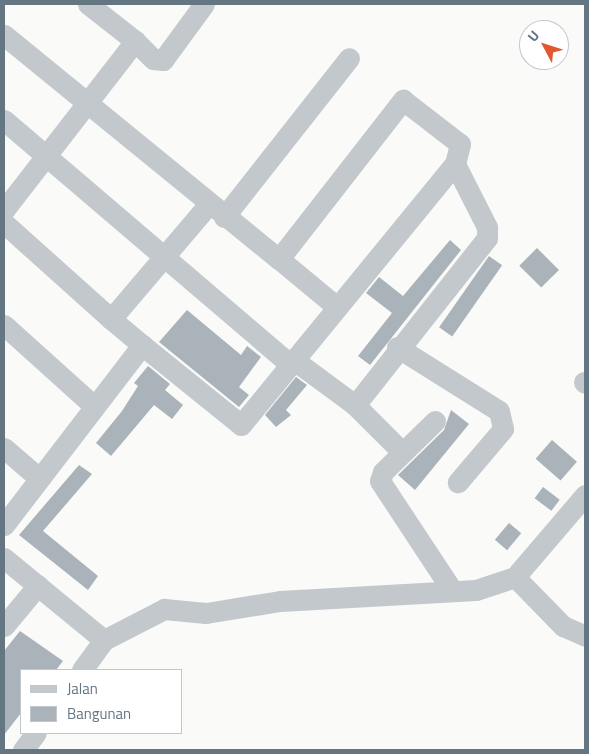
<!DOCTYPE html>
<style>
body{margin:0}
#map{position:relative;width:589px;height:754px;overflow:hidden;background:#fafaf8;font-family:"Titillium Web",sans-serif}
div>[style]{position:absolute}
.building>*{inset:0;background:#aab3b9;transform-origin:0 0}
.minor>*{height:21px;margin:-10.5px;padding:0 10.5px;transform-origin:10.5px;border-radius:10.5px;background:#c3c8cc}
span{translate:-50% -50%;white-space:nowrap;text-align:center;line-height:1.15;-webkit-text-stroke:5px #fff;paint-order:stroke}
.frame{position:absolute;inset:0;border:5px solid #657683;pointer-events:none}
.legend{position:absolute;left:20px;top:669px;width:162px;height:65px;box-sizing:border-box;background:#fff;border:1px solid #c1c8cd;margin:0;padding:6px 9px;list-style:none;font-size:15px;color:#657683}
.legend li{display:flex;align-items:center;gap:10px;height:25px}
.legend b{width:25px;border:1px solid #c1c8cd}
.north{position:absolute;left:519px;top:20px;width:50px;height:50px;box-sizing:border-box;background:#fff;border:1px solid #c1c8cd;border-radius:50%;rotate:310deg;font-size:14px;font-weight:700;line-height:20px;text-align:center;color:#657683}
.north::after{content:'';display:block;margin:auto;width:18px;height:22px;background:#e4572e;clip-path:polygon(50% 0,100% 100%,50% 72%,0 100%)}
</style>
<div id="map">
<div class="building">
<i style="clip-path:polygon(450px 240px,461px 250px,370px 365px,358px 356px,392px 313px,366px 293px,379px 277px,403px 296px)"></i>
<i style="left:537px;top:248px;width:31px;height:25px;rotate:45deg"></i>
<i style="left:489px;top:256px;width:16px;height:87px;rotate:35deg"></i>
<i style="clip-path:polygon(187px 310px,241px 355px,247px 346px,261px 357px,239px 387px,249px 395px,239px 407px,159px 342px)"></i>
<i style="clip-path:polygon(148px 366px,170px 384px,165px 390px,183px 405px,172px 419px,154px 405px,111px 456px,96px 443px,122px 411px,138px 386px,134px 383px)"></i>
<i style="clip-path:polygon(296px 377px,307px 385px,286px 410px,291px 415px,276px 427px,265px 415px)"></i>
<i style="clip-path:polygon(451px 410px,469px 424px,415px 490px,398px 475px,444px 430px)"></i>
<i style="left:552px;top:440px;width:33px;height:25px;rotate:41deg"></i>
<i style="clip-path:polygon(79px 465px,92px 474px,43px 531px,98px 576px,88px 590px,19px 535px)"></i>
<i style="left:543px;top:487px;width:21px;height:14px;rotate:37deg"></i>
<i style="left:509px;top:523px;width:16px;height:22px;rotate:40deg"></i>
<i style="clip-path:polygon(20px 631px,63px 661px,56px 670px,21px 670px,21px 713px,4px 735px,4px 651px)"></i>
</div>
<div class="minor">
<i style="left:88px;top:4px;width:60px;rotate:38.2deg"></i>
<i style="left:4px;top:35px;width:355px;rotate:39.2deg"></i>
<i style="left:279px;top:259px;width:202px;rotate:-52.1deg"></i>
<i style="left:403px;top:100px;width:72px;rotate:37.7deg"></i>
<i style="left:460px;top:144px;width:21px;rotate:104deg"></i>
<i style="left:455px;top:164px;width:71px;rotate:63.1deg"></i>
<i style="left:487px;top:227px;width:11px;rotate:90deg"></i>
<i style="left:487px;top:238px;width:213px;rotate:128.3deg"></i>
<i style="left:355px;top:405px;width:66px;rotate:45deg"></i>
<i style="left:4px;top:120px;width:375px;rotate:40.5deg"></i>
<i style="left:4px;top:210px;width:214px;rotate:-52.2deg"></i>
<i style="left:135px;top:41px;width:25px;rotate:45deg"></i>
<i style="left:153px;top:59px;width:10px;rotate:6deg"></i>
<i style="left:163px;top:60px;width:69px;rotate:-53.8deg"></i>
<i style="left:224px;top:217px;width:202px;rotate:-51.8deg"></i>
<i style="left:4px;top:223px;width:144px;rotate:41.9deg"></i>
<i style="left:279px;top:259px;width:75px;rotate:39.6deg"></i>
<i style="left:4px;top:325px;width:121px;rotate:42deg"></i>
<i style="left:142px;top:345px;width:127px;rotate:38.9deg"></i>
<i style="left:241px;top:425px;width:338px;rotate:-50.7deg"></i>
<i style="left:397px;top:347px;width:120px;rotate:32.1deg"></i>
<i style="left:499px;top:411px;width:18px;rotate:77deg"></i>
<i style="left:503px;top:429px;width:70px;rotate:130.3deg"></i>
<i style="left:294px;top:360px;width:76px;rotate:36.4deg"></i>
<i style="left:584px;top:382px;width:1px;rotate:45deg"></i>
<i style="left:435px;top:421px;width:73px;rotate:135.6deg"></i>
<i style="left:383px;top:472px;width:9px;rotate:108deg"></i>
<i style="left:380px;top:481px;width:131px;rotate:56.6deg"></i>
<i style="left:4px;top:448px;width:46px;rotate:40.6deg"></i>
<i style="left:4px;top:525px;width:227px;rotate:-52.5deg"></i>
<i style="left:142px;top:345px;width:40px;rotate:-140deg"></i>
<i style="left:111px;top:319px;width:151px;rotate:-49.6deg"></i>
<i style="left:4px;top:558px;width:129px;rotate:39.4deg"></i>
<i style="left:515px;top:577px;width:69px;rotate:45.6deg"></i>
<i style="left:563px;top:626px;width:24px;rotate:24deg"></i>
<i style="left:4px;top:626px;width:53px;rotate:-50.3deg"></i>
<i style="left:82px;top:670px;width:37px;rotate:-54deg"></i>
<i style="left:104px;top:640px;width:68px;rotate:-27.3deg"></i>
<i style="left:164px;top:609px;width:42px;rotate:5.4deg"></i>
<i style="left:206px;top:613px;width:75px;rotate:-9.2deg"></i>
<i style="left:280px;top:601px;width:196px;rotate:-3.2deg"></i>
<i style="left:476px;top:590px;width:41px;rotate:-18.4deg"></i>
<i style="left:515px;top:577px;width:108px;rotate:-49.5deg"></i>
<i style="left:23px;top:750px;width:21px;rotate:-53deg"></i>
</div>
<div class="frame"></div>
<ul class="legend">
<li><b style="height:6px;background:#c3c8cc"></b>Jalan</li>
<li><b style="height:14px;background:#aab3b9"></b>Bangunan</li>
</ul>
<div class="north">U</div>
</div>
